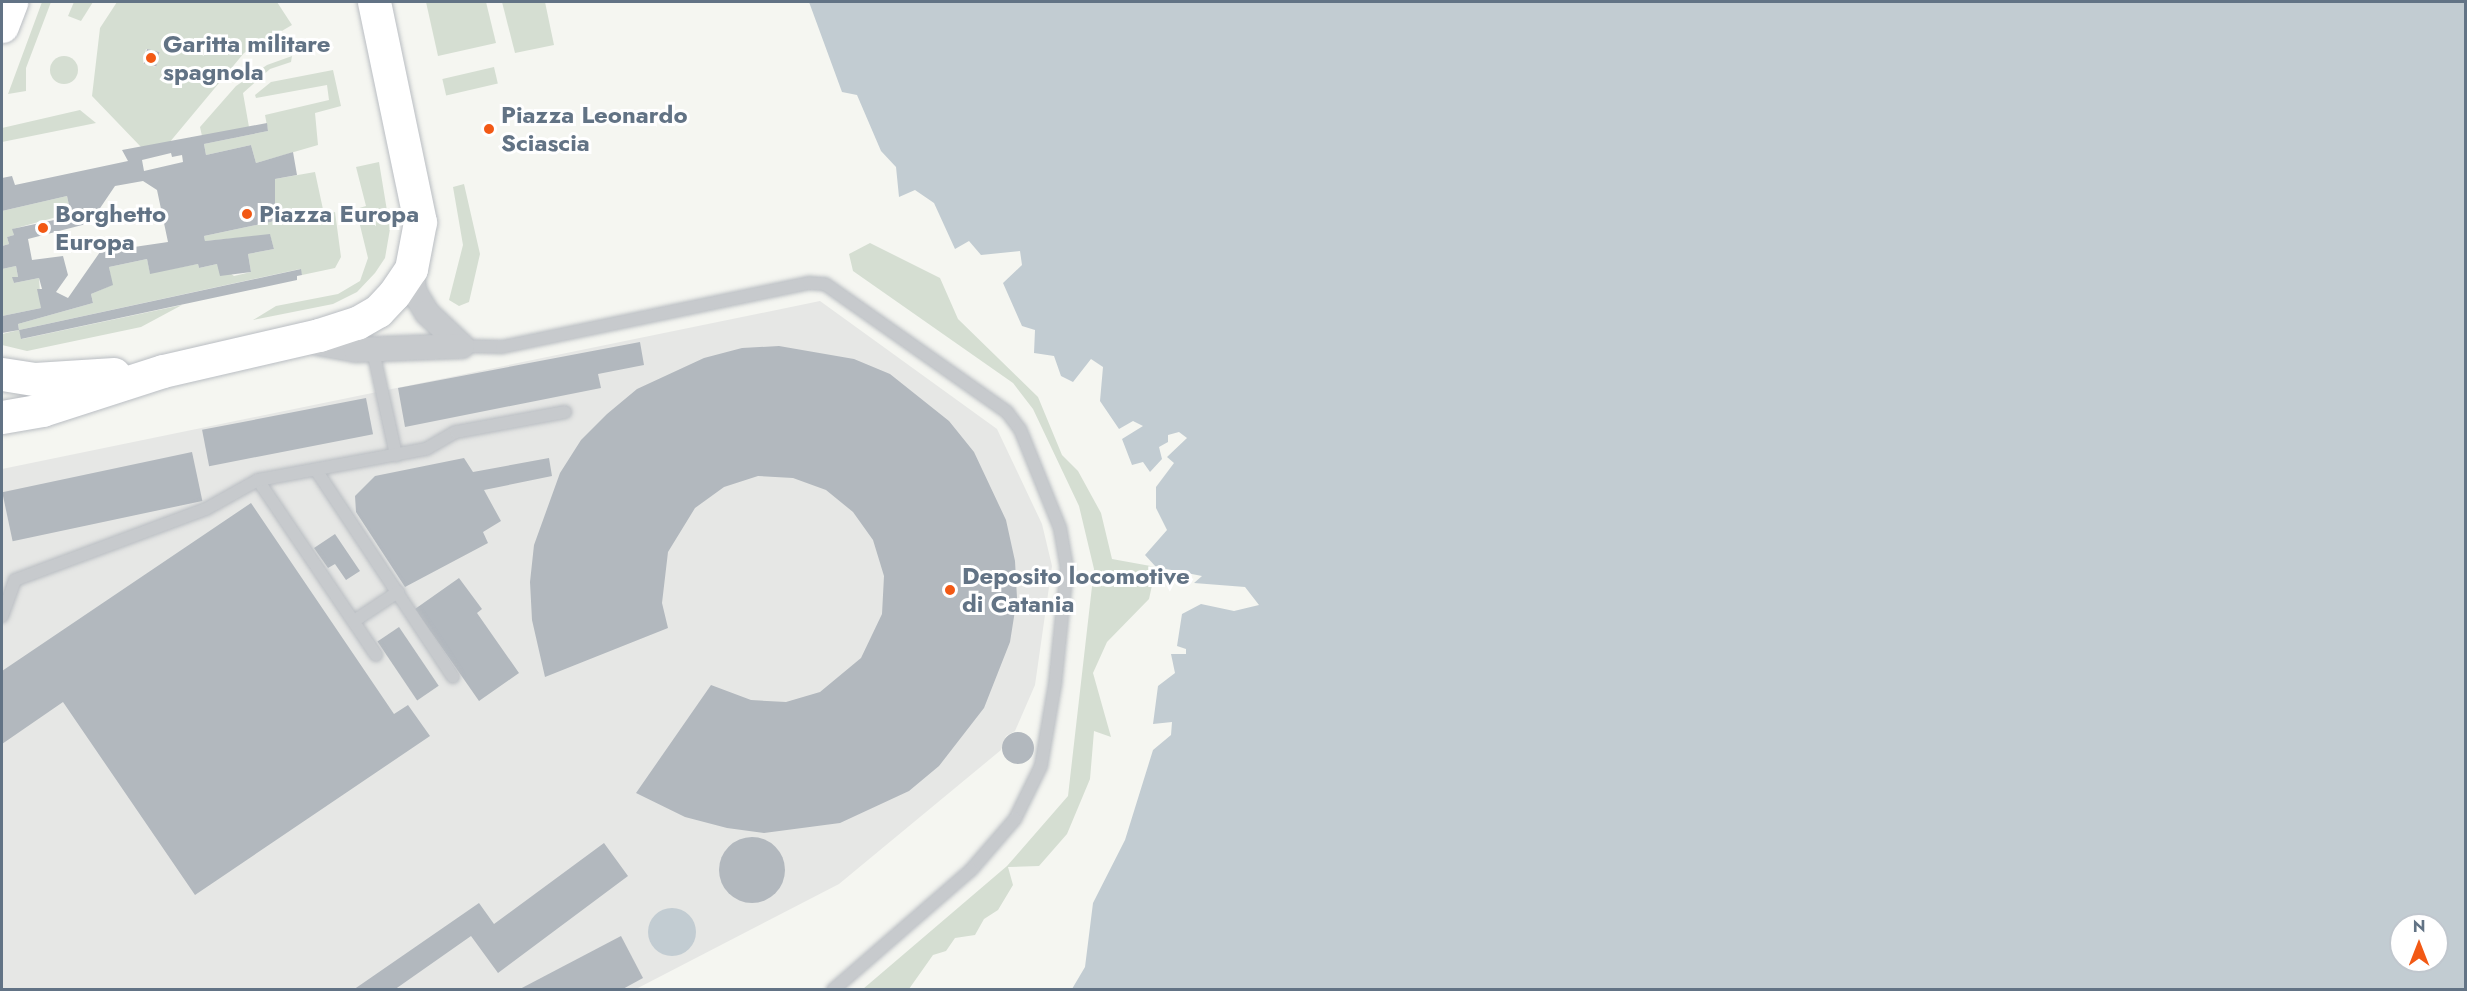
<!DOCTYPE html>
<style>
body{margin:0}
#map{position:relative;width:2467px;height:991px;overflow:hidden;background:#f5f6f1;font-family:Jost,sans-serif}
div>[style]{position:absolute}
.built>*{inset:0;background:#e6e7e5}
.green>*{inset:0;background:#d5ded2;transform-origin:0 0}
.round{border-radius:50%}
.water>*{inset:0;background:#c2ccd2}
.building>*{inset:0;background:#b2b8be;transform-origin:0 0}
.roads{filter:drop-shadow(0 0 2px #b9bdc2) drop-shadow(0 0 2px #b9bdc2)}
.lane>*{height:12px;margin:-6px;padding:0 6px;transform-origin:6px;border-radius:6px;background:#c7cacd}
.street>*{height:24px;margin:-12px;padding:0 12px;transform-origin:12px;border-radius:12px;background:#c7cacd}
.secondary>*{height:33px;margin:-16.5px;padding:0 16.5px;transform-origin:16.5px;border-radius:16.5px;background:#fff}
.primary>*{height:33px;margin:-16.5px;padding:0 16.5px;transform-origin:16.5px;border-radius:16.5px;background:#fff}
.dots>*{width:16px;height:16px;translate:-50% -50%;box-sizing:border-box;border:3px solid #fff;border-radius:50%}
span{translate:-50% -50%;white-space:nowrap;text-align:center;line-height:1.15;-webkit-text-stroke:6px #fff;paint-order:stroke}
.poi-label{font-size:24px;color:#627385;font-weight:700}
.left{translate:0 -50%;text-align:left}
.frame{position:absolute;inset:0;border:3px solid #627385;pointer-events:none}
.north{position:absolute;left:2389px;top:913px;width:60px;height:60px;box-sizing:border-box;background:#fff;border:2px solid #c0c7ce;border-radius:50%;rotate:0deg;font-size:16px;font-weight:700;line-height:24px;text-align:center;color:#627385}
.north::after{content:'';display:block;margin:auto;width:21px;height:27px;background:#f25915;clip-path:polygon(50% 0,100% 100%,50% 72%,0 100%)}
</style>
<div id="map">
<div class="built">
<i style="clip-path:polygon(820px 301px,997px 429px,1042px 524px,1052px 566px,1035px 685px,1015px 731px,1006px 736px,1001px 750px,839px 884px,636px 989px,2px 990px,2px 469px)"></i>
</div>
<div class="green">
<i style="clip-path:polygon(42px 2px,51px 2px,26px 68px,26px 91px,8px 94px)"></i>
<i style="clip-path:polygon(74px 2px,93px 2px,81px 21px,68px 16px)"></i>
<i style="clip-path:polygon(evenodd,117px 2px,277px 2px,292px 25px,244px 53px,169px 143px,141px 147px,92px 96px,100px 28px,117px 2px,146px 49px,160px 52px,156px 67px,143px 63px,146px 49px)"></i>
<i style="clip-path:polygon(426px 2px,486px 2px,496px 43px,438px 56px)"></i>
<i style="clip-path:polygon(502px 2px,545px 2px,554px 45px,515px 53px)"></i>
<i style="clip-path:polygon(292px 56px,291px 62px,270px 69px,243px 93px,249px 127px,202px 136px,200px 127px,236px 86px,267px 65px)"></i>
<i class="round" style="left:50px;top:56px;width:28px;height:28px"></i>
<i style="left:494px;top:67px;width:17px;height:53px;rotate:77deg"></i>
<i style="clip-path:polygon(333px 70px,341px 106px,315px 113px,318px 145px,256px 163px,251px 145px,206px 155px,204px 144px,268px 131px,265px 115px,329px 100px,327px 85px,256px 98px,255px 95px,271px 82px)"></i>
<i style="clip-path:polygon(80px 110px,96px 123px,2px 142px,2px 128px)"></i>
<i style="clip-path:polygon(379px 162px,390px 229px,385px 258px,375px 273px,357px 292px,333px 304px,253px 320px,276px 306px,338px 294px,360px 281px,368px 258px,356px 209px,366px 206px,356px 167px)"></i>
<i style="clip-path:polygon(315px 172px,324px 214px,335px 212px,341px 257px,335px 268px,302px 275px,300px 269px,19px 330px,22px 339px,182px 305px,141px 327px,27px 351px,2px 345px,2px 334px,19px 330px,18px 324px,93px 303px,91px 294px,112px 285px,109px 267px,147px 259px,150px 273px,198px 264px,199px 268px,217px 264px,234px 276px,251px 272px,248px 254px,274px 249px,270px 235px,205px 241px,204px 236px,275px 221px,275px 179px)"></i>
<i style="clip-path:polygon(464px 184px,480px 254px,469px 302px,459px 306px,449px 300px,463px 245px,453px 187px)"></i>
<i style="clip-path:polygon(67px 196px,70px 210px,64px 211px,64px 215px,13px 229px,14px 235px,7px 237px,9px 244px,2px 246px,2px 211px)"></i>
<i style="clip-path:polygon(870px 243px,940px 278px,958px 319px,1038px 397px,1062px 455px,1078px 471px,1101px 513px,1112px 559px,1156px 567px,1149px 599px,1107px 642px,1093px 673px,1111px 737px,1094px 731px,1090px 779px,1067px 834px,1039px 866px,1008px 867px,1013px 885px,998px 910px,984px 919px,975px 935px,955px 938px,946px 951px,933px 955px,909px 989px,863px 989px,1007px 866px,1068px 796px,1094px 569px,1079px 506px,1033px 409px,1013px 383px,853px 271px,849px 254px)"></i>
<i style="clip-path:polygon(16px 266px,18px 277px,13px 278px,14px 283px,39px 278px,41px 308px,2px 316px,2px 269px)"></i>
</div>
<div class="water">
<i style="clip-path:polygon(evenodd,809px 2px,2465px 2px,2465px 989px,1072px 989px,1085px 967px,1093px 903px,1125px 840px,1153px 750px,1171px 735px,1172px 722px,1153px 724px,1158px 686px,1175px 673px,1171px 654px,1186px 654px,1186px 649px,1177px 646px,1182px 614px,1201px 604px,1234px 611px,1259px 605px,1245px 587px,1194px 583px,1202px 576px,1156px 567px,1145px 555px,1167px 530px,1156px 508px,1156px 487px,1174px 463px,1167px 457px,1187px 438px,1179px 432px,1168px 435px,1168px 442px,1159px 447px,1162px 459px,1150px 472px,1143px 462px,1132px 465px,1122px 439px,1143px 426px,1133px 421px,1119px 429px,1100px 401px,1103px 367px,1091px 359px,1073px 382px,1061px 376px,1054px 356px,1034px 353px,1035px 330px,1022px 326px,1003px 283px,1022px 265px,1020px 251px,981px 255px,969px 241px,955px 249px,934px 203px,915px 190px,899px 197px,896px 167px,881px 151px,857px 95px,842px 92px,809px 2px,2401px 925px,2437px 925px,2437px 961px,2401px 961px,2401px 925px)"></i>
<i class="round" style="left:648px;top:908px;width:48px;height:48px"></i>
</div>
<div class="building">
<i style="left:147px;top:49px;width:13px;height:15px;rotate:13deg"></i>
<i style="clip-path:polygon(evenodd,267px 123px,268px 131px,204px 144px,206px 155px,251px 145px,256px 163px,293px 152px,297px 175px,275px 179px,275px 221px,204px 236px,205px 241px,270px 234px,274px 249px,248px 254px,251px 272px,220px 276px,217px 264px,199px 268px,198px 264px,150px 274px,147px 259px,109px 267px,113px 285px,91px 294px,93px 303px,18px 324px,19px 330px,2px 333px,2px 316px,41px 308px,37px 289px,42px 289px,39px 278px,14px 283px,12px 277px,18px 277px,16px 266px,2px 269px,2px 246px,9px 244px,7px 237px,14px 235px,12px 229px,54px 220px,70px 210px,67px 196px,2px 211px,2px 178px,12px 176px,15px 185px,128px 161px,122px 150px,267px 123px,171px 153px,172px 157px,182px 155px,183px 162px,144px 171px,142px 160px,171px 153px,267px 123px,143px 181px,157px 190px,168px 242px,100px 252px,68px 298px,56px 292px,68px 275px,63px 256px,32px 260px,28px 239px,90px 223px,115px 186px,143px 181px)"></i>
<i style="clip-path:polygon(301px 269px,302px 275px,297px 276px,297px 280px,21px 339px,19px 330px)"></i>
<i style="clip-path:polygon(640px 342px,644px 365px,598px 374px,601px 388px,405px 427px,398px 388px)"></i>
<i style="clip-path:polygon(779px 346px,854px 359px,890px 374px,949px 421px,974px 452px,1006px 520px,1015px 561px,1017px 598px,1010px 642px,984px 708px,939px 766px,909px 791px,840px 823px,764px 833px,727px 828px,685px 817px,636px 793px,711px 685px,751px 700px,786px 702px,820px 692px,861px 658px,882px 614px,884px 576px,873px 540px,853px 512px,826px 490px,793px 478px,758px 476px,724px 487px,695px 508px,668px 552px,662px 603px,668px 628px,545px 677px,532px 620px,530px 582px,534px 545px,560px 473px,581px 440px,607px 414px,637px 389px,704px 358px,742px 348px)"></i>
<i style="left:366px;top:398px;width:37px;height:167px;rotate:79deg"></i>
<i style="left:192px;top:452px;width:50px;height:194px;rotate:78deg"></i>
<i style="clip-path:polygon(464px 458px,473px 472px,549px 458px,552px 476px,484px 490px,501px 521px,483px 532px,488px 543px,405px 587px,356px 512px,355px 496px,375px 476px)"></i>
<i style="clip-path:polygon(251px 503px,394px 714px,408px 705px,430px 736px,195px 895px,63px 702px,2px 744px,2px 671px)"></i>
<i style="clip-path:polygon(335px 534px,360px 571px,346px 580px,335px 564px,328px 568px,314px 548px)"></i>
<i style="clip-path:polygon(459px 578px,482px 609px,477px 613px,519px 673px,479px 701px,415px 609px)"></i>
<i style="left:399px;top:627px;width:71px;height:26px;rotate:56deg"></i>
<i class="round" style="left:1002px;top:732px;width:32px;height:32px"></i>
<i class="round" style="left:719px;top:837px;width:66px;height:66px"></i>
<i style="clip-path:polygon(604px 843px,628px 876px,498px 973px,471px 936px,394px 990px,353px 990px,479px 903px,494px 924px)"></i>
<i style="clip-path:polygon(621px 936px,643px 978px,621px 990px,518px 990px)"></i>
</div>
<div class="roads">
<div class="lane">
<i style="left:462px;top:346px;width:40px;rotate:1.4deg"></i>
<i style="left:502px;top:347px;width:314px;rotate:-11.8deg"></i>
<i style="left:809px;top:283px;width:16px;rotate:4deg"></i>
<i style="left:825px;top:284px;width:223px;rotate:35.1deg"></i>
<i style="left:1007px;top:412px;width:21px;rotate:53deg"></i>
<i style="left:1020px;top:429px;width:107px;rotate:68deg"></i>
<i style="left:1060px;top:528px;width:41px;rotate:80.1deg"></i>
<i style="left:1067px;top:568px;width:117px;rotate:95.9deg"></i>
<i style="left:1055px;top:684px;width:83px;rotate:99.7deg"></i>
<i style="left:1041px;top:766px;width:59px;rotate:116.1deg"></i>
<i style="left:1015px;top:819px;width:67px;rotate:130.8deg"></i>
<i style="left:971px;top:870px;width:183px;rotate:139deg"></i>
<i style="left:373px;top:351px;width:107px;rotate:77.5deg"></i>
<i style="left:316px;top:470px;width:248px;rotate:56.5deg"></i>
<i style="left:258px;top:480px;width:211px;rotate:56deg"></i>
<i style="left:2px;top:616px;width:38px;rotate:-70deg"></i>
<i style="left:15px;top:580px;width:204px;rotate:-20.4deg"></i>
<i style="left:206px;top:509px;width:60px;rotate:-29.1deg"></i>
<i style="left:258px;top:480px;width:171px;rotate:-10.5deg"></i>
<i style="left:426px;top:449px;width:34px;rotate:-30deg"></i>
<i style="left:456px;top:432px;width:111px;rotate:-10.4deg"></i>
<i style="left:354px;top:621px;width:53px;rotate:-33.4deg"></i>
</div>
<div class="street">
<i style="left:411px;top:269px;width:24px;rotate:81deg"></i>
<i style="left:415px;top:293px;width:23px;rotate:59deg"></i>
<i style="left:427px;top:313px;width:48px;rotate:43.3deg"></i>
<i style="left:306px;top:341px;width:51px;rotate:10.2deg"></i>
<i style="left:356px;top:350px;width:106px;rotate:-2.2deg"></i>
</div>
<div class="secondary">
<i style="left:2px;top:26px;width:26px;rotate:-69deg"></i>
</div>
<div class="primary">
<i style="left:2px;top:374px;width:33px;rotate:9deg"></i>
<i style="left:35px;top:379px;width:79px;rotate:-3.6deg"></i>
<i style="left:2px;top:417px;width:41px;rotate:-9.9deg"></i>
<i style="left:42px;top:410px;width:127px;rotate:-17.9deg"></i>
<i style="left:163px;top:371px;width:160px;rotate:-13deg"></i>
<i style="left:319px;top:335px;width:40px;rotate:-18deg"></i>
<i style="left:357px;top:323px;width:24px;rotate:-30deg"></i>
<i style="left:378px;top:311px;width:23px;rotate:-47deg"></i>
<i style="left:394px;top:294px;width:30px;rotate:-56deg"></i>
<i style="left:411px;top:269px;width:48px;rotate:-79.2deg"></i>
<i style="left:420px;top:222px;width:225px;rotate:-101.8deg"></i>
</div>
</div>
<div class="dots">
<i style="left:151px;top:58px;background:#f25915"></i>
<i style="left:489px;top:129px;background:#f25915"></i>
<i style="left:247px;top:214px;background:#f25915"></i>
<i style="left:43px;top:228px;background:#f25915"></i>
<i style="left:950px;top:590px;background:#f25915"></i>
</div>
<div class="poi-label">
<span class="left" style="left:163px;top:58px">Garitta militare<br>spagnola</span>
<span class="left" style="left:501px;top:129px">Piazza Leonardo<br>Sciascia</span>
<span class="left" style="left:55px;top:228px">Borghetto<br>Europa</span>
<span class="left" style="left:259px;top:214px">Piazza Europa</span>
<span class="left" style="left:962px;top:590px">Deposito locomotive<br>di Catania</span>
</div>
<div class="frame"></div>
<div class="north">N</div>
</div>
